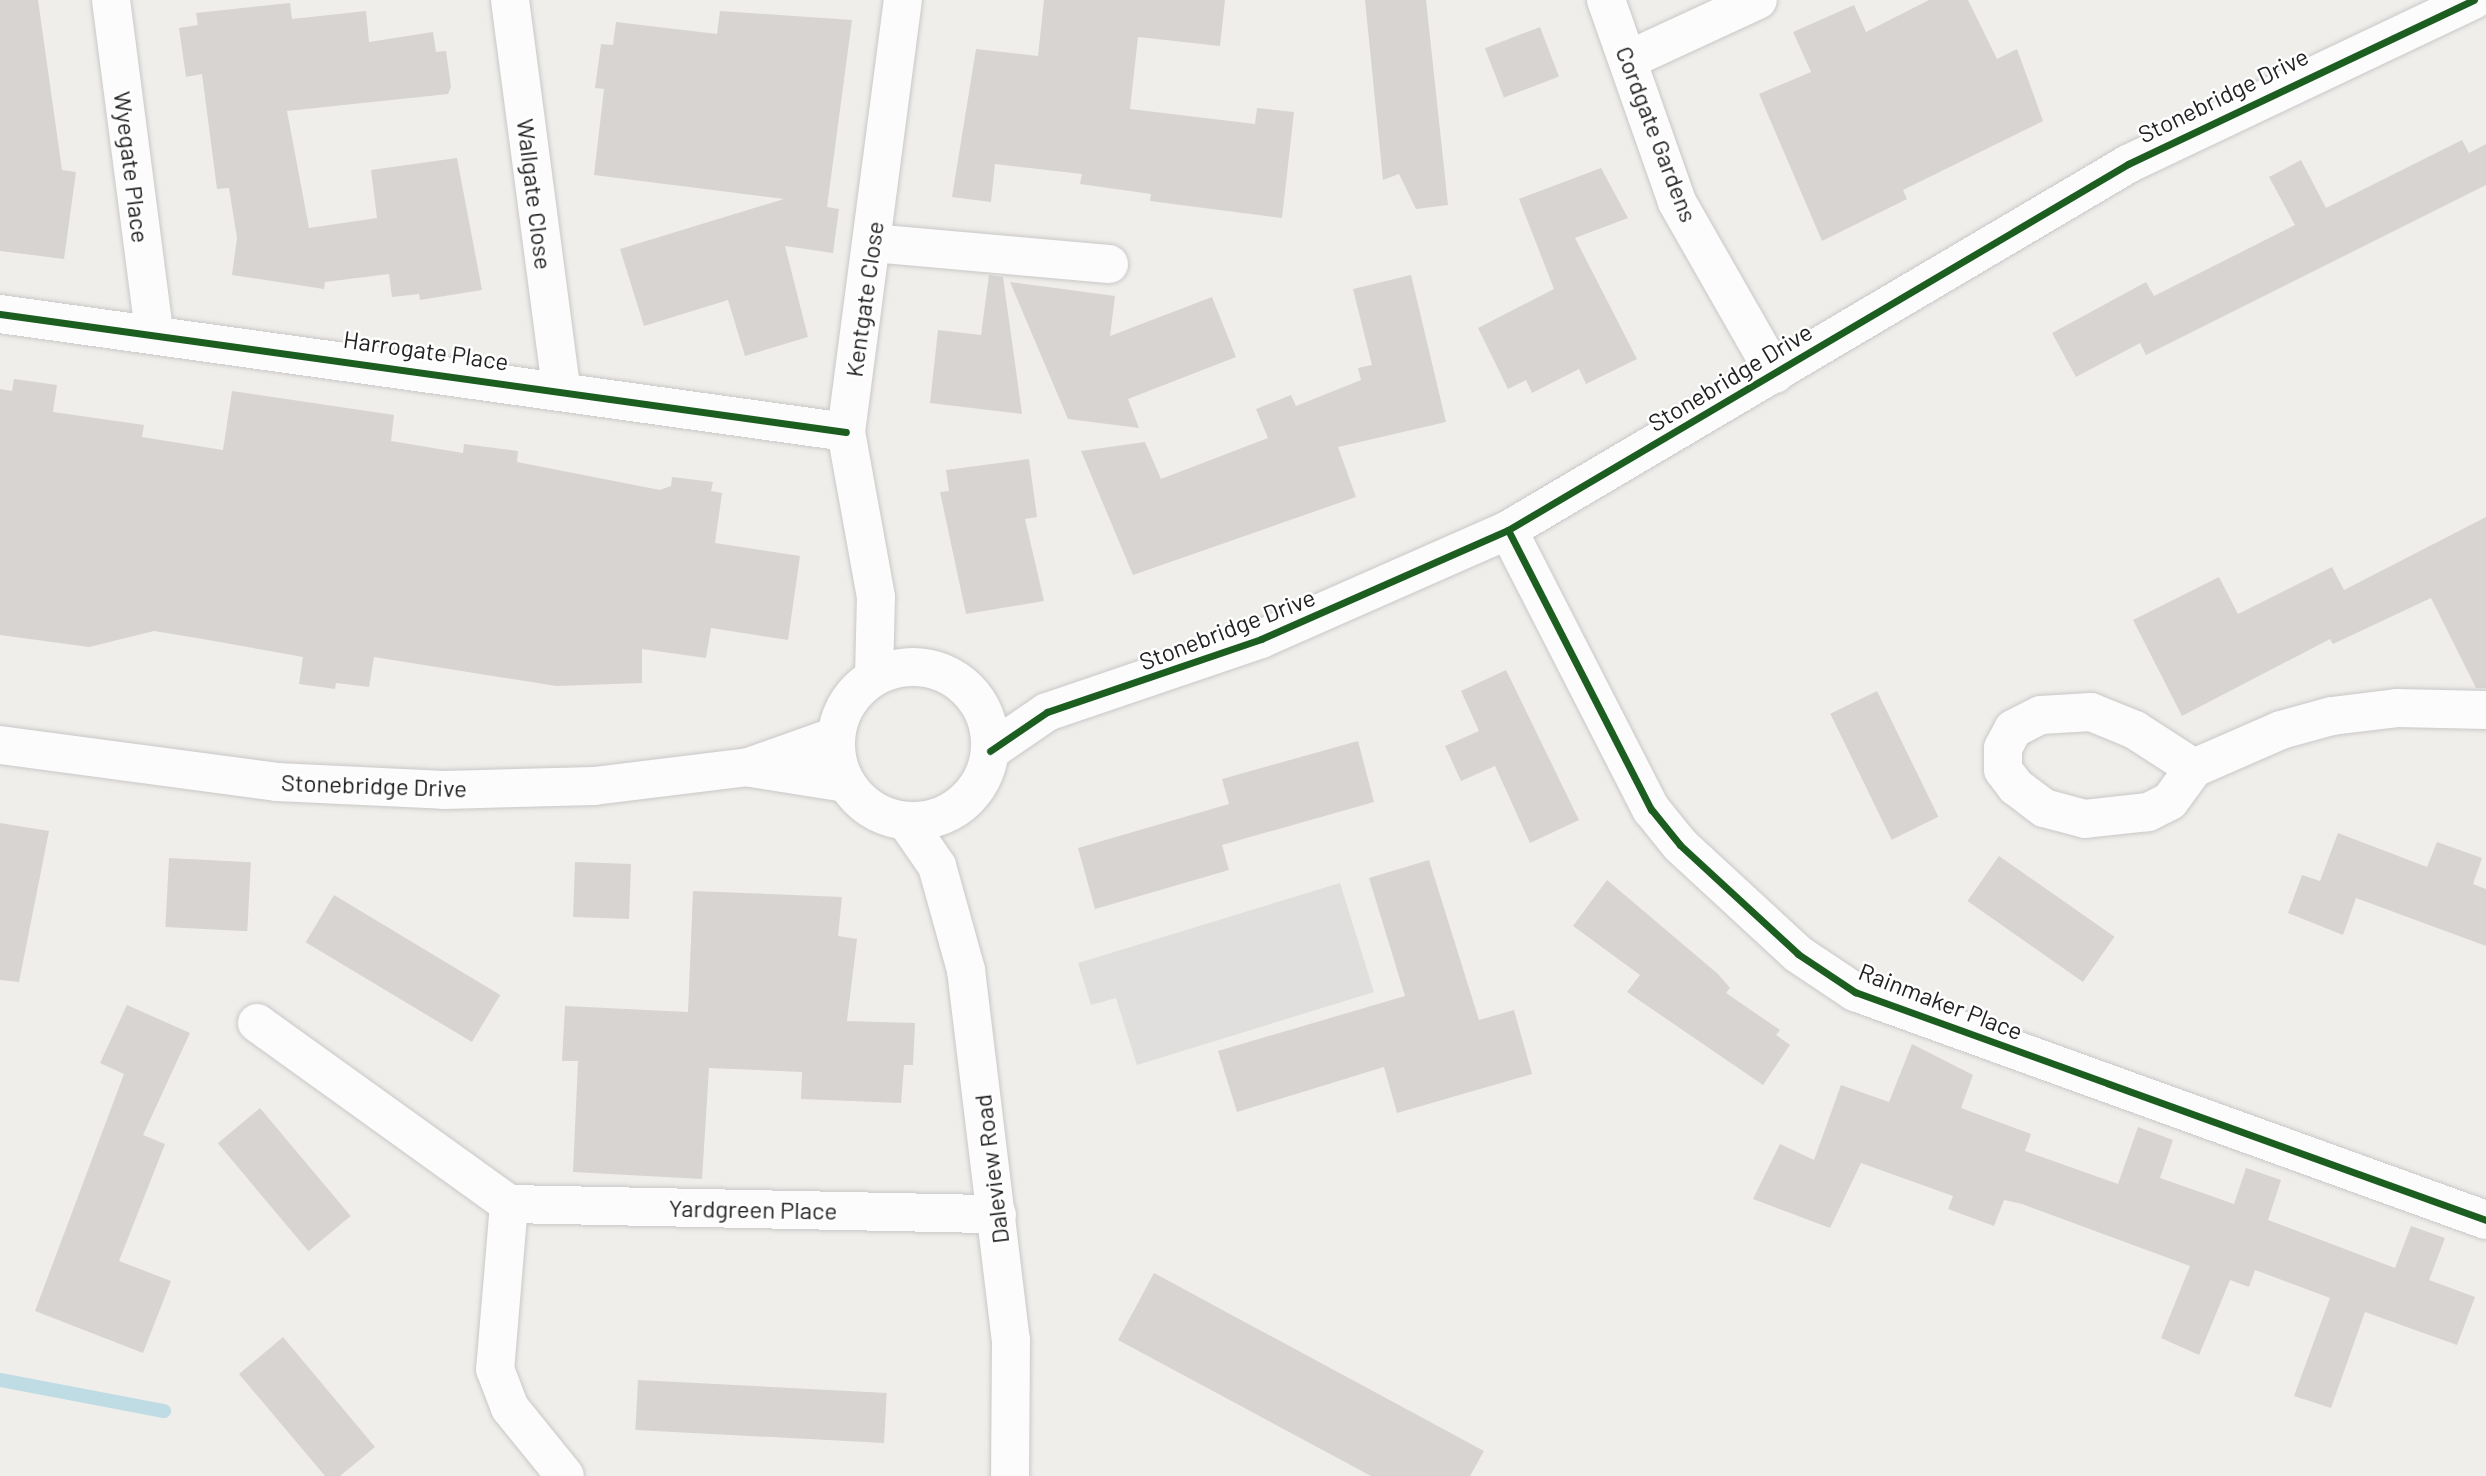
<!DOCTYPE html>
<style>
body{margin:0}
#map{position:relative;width:2486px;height:1476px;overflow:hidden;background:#f0eeeb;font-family:Barlow,sans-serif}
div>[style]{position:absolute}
.parking>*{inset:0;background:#e0dfde}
.stream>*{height:14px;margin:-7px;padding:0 7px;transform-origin:7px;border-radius:7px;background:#bfdbe3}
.building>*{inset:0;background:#d7d4d2;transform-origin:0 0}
.roads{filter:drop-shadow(0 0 2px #c9c8c7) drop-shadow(0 0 2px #c9c8c7)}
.minor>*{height:38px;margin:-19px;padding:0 19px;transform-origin:19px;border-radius:19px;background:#fdfcfc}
.minor>.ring{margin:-19px;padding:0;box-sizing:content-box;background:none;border:38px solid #fdfcfc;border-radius:50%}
.cycleway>*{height:7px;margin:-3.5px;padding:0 3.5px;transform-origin:3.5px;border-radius:3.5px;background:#1b5e20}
span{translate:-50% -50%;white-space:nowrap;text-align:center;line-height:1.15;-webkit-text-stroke:5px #fff;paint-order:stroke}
.street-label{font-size:24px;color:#222}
</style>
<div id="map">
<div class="parking">
<i style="clip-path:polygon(1340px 883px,1374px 992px,1137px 1065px,1116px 998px,1091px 1005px,1078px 963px)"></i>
</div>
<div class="stream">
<i style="left:0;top:1380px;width:167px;rotate:10.7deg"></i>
</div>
<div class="building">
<i style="clip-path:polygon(0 0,38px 0,62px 170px,76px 172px,64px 259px,0 251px)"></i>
<i style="clip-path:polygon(1044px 0,1225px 0,1220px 46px,1138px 37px,1130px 109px,1255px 124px,1257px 108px,1294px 112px,1282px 218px,1150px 201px,1151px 194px,1080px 184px,1082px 174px,995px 164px,991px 202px,952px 197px,976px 49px,1038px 56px)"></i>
<i style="clip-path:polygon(1365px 0,1426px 0,1448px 205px,1416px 209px,1399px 174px,1383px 180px)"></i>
<i style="clip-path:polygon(1929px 0,1968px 0,1997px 59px,2017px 49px,2043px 121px,1903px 190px,1907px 199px,1822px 241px,1759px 94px,1811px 72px,1793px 32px,1854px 5px,1866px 32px)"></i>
<i style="clip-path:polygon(290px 3px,292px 19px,366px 11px,369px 42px,433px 32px,436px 52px,446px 51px,451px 87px,448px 94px,287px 111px,309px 228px,377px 218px,371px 170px,457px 158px,482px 290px,420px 300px,419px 294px,392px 297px,389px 274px,325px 282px,324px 289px,232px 275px,237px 238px,229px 188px,217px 189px,202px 74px,186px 77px,179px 28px,198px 25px,196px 13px)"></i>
<i style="clip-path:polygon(720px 11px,852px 20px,827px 207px,839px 209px,833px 253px,785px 246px,808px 337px,745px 356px,728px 300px,644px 326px,620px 249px,784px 199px,594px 175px,604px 89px,595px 88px,601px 44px,613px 45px,616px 22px,717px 34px)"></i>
<i style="left:1540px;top:27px;width:53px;height:59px;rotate:69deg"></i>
<i style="clip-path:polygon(2462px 140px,2469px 153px,2486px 144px,2486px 185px,2146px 355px,2140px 343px,2076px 377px,2052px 333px,2146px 282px,2154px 296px,2295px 225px,2269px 177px,2301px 160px,2326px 208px)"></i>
<i style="clip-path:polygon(1601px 168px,1628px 218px,1575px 238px,1637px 359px,1586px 384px,1579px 369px,1532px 393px,1526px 380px,1508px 389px,1478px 328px,1554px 289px,1519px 199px)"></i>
<i style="clip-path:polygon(989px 275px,1003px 277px,1022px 414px,930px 403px,938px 330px,981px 335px)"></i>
<i style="clip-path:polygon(1411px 275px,1446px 422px,1338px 447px,1356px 497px,1133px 575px,1081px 451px,1145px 442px,1161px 479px,1268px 438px,1256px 409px,1291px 395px,1296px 406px,1361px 380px,1358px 368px,1372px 365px,1353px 289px)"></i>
<i style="clip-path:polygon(1010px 282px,1115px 296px,1110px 336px,1212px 297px,1236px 357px,1128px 399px,1139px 428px,1068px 419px)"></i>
<i style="clip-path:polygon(14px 379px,57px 385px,53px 412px,144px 425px,142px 437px,223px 450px,232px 391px,394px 415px,391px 441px,463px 453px,464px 444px,518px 451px,517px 462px,660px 490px,671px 486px,672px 477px,713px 482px,711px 491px,722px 493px,715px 543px,800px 556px,788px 640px,711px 628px,706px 658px,642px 649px,642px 683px,556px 686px,374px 657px,369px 687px,336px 683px,335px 689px,299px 684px,303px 657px,197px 638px,154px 631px,89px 647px,0 635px,0 389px,12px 391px)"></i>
<i style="clip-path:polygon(1029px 459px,1037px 517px,1025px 519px,1044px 601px,966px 614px,940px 492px,949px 491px,946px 470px)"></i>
<i style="clip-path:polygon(2486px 517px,2486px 688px,2476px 688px,2431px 598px,2333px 644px,2330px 639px,2182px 716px,2133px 620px,2219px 577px,2238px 614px,2332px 567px,2344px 590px)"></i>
<i style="clip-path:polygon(1506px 670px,1579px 820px,1530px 843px,1495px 766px,1461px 781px,1445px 746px,1479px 731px,1461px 691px)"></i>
<i style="left:1877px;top:691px;width:140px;height:52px;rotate:64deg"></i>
<i style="clip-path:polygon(1358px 741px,1374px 802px,1222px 845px,1229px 870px,1095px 909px,1078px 848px,1229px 804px,1222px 779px)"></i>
<i style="clip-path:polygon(0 823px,49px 831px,19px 982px,0 980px)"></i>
<i style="clip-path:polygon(2338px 833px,2427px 867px,2437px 842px,2482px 858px,2473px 884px,2486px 889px,2486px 946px,2356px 898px,2343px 935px,2288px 913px,2302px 875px,2320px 881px)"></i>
<i style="left:1999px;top:856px;width:141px;height:55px;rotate:35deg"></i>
<i style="left:169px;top:858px;width:82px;height:69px;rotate:3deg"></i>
<i style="clip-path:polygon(1429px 860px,1479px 1020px,1514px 1010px,1532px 1074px,1397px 1113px,1384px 1067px,1237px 1112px,1218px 1051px,1405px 996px,1369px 878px)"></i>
<i style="left:575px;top:862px;width:56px;height:55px;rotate:2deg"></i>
<i style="clip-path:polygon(1607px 880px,1718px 974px,1730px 988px,1726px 993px,1780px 1030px,1776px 1035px,1790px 1045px,1763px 1085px,1627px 992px,1640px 975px,1573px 926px)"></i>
<i style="clip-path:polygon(693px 891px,842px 897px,838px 936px,857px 939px,847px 1021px,915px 1023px,913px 1065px,904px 1065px,901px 1103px,801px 1099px,802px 1072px,709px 1068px,702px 1179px,573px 1172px,578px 1061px,562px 1061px,565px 1006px,688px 1012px)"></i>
<i style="left:334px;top:895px;width:194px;height:55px;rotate:31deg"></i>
<i style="clip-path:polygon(127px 1005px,190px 1033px,143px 1135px,165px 1144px,119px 1261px,171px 1281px,143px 1353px,35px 1311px,124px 1074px,100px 1063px)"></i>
<i style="clip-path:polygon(1912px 1044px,1973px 1075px,1961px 1108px,2031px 1134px,2025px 1151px,2118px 1184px,2138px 1127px,2173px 1140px,2160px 1178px,2234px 1204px,2246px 1168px,2281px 1180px,2268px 1220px,2395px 1268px,2411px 1226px,2445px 1238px,2429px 1280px,2475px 1297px,2457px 1345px,2365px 1312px,2331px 1408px,2294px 1396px,2330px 1298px,2255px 1270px,2249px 1287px,2230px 1280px,2199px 1355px,2161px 1338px,2190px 1266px,2022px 1204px,2004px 1200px,1994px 1226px,1948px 1209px,1953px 1196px,1861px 1163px,1830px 1228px,1753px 1199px,1780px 1144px,1814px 1160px,1841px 1085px,1889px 1102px)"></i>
<i style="left:260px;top:1108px;width:141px;height:55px;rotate:50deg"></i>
<i style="clip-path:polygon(1154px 1273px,1484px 1451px,1470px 1476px,1371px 1476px,1118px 1340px)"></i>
<i style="clip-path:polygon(283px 1337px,375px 1447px,340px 1476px,325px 1476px,239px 1374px)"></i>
<i style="left:638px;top:1380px;width:249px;height:50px;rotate:3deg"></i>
</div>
<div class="roads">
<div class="minor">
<i style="left:111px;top:0;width:336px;rotate:82.6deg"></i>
<i style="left:510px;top:0;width:391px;rotate:82.5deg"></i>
<i style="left:1606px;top:0;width:214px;rotate:70.6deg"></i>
<i style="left:1677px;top:202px;width:198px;rotate:60.3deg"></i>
<i style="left:1628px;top:60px;width:143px;rotate:-24.8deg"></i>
<i style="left:873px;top:243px;width:237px;rotate:5.1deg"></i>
<i style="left:0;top:314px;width:854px;rotate:7.94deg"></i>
<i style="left:1508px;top:530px;width:314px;rotate:62.9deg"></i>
<i style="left:1651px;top:809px;width:46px;rotate:51.1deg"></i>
<i style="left:1680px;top:845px;width:161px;rotate:42.7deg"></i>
<i style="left:1798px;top:954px;width:69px;rotate:33.7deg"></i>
<i style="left:1855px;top:992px;width:671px;rotate:19.87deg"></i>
<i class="ring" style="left:836px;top:667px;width:116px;height:116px"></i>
<i style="left:874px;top:677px;width:80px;rotate:-88.6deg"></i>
<i style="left:876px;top:597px;width:168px;rotate:-100.3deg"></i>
<i style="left:846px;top:432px;width:436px;rotate:-82.5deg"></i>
<i style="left:2091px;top:712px;width:48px;rotate:22.2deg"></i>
<i style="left:2135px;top:730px;width:70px;rotate:32.8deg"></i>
<i style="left:2194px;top:768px;width:41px;rotate:126deg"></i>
<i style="left:2170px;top:801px;width:25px;rotate:153deg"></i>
<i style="left:2148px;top:812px;width:63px;rotate:173.7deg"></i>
<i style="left:2085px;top:819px;width:42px;rotate:-165deg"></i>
<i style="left:2044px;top:808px;width:35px;rotate:-143deg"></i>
<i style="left:2016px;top:787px;width:21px;rotate:-127deg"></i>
<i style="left:2003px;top:770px;width:22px;rotate:-90deg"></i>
<i style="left:2003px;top:748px;width:21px;rotate:-62deg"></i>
<i style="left:2013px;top:729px;width:31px;rotate:-27deg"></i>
<i style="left:2041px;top:715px;width:50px;rotate:-3.4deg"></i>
<i style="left:0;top:745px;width:279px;rotate:7.6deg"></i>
<i style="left:277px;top:782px;width:167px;rotate:2.7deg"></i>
<i style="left:444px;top:790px;width:150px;rotate:-1.5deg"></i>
<i style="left:594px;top:786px;width:156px;rotate:-7deg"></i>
<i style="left:749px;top:767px;width:92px;rotate:-19.6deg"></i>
<i style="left:990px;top:751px;width:69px;rotate:-34.4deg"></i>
<i style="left:1047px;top:712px;width:226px;rotate:-18.8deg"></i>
<i style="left:1261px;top:639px;width:270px;rotate:-23.8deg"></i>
<i style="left:1508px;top:530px;width:720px;rotate:-30.55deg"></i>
<i style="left:2128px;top:164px;width:383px;rotate:-25.4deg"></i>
<i style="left:751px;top:768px;width:96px;rotate:9deg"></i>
<i style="left:2194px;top:768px;width:95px;rotate:-23.6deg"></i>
<i style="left:2281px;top:730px;width:53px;rotate:-15.4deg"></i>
<i style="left:2332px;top:716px;width:65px;rotate:-7deg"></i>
<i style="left:2397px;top:708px;width:89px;rotate:1.3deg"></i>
<i style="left:906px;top:821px;width:55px;rotate:55.4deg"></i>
<i style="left:937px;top:866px;width:108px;rotate:74.4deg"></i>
<i style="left:966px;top:970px;width:373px;rotate:83.1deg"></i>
<i style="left:1011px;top:1340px;width:136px;rotate:90.4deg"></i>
<i style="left:257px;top:1023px;width:310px;rotate:35.7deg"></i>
<i style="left:509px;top:1204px;width:166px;rotate:94.8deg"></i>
<i style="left:495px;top:1369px;width:42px;rotate:69deg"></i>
<i style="left:510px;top:1408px;width:87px;rotate:51deg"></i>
<i style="left:509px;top:1204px;width:488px;rotate:1.2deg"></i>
</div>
</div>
<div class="cycleway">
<i style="left:0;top:314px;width:854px;rotate:7.94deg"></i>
<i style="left:1508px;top:530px;width:314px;rotate:62.9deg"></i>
<i style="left:1651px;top:809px;width:46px;rotate:51.1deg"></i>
<i style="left:1680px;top:845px;width:161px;rotate:42.7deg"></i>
<i style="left:1798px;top:954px;width:69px;rotate:33.7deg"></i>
<i style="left:1855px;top:992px;width:671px;rotate:19.87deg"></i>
<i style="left:990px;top:751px;width:69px;rotate:-34.4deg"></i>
<i style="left:1047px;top:712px;width:226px;rotate:-18.8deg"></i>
<i style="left:1261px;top:639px;width:270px;rotate:-23.8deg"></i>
<i style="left:1508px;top:530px;width:720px;rotate:-30.55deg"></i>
<i style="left:2128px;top:164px;width:383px;rotate:-25.4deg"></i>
</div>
<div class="street-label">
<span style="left:2223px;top:95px;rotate:-26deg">Stonebridge Drive</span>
<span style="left:1657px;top:134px;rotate:69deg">Cordgate Gardens</span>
<span style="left:132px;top:167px;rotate:83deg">Wyegate Place</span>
<span style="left:535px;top:194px;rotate:83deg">Wallgate Close</span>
<span style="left:864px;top:299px;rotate:-82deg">Kentgate Close</span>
<span style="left:426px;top:350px;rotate:8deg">Harrogate Place</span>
<span style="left:1730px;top:377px;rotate:-31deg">Stonebridge Drive</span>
<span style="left:1227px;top:629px;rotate:-21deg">Stonebridge Drive</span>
<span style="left:374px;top:785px;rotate:2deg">Stonebridge Drive</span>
<span style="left:1941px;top:1001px;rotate:21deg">Rainmaker Place</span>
<span style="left:991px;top:1169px;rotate:-97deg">Daleview Road</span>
<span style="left:753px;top:1209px;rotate:1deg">Yardgreen Place</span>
</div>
</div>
